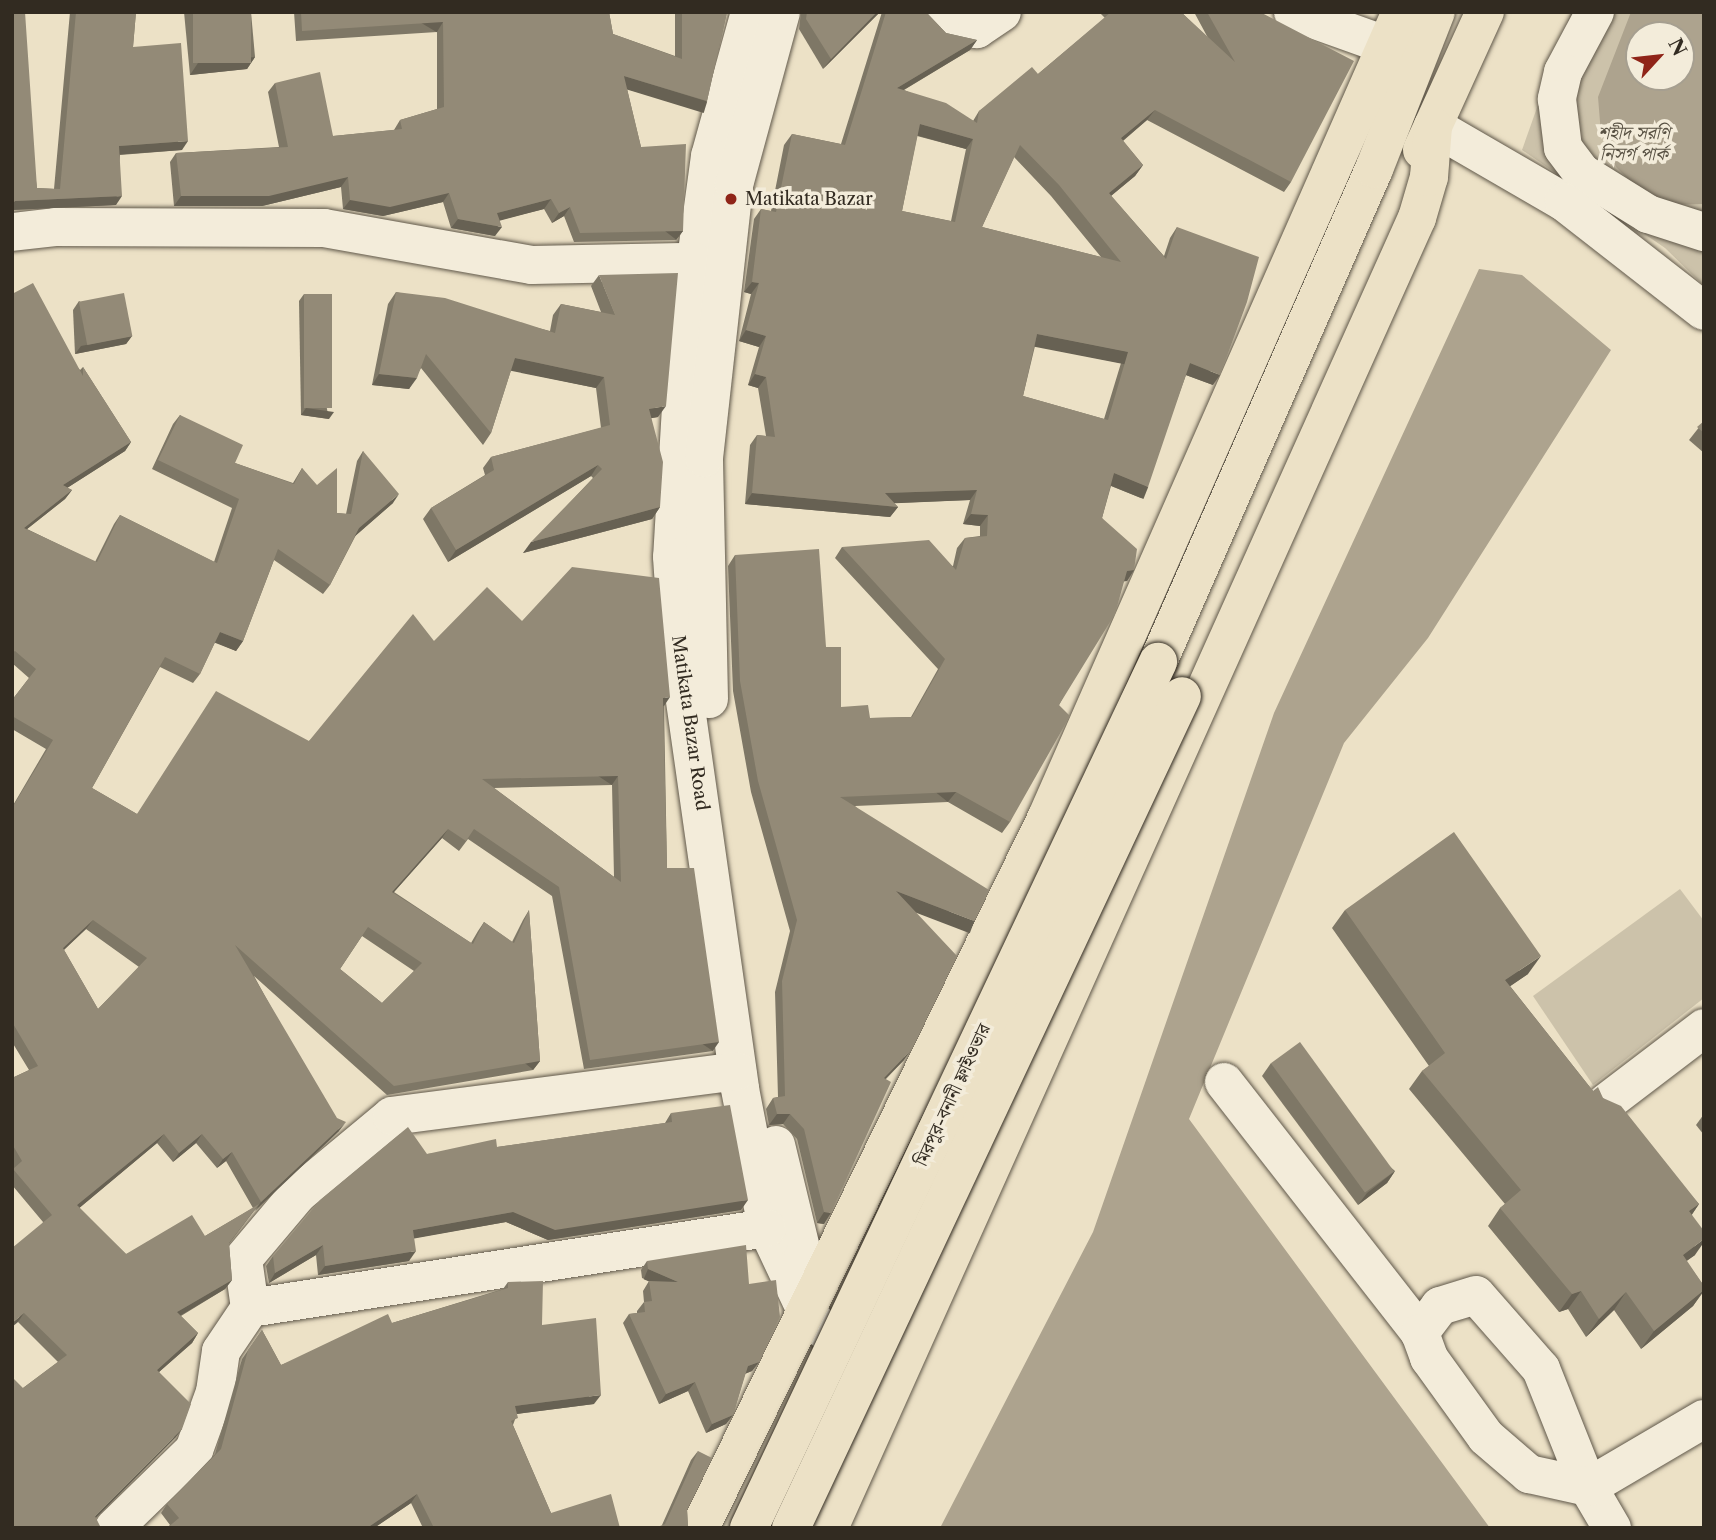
<!DOCTYPE html>
<meta charset="utf-8">
<style>
body{margin:0}
#map{position:relative;width:1716px;height:1540px;overflow:hidden;background:#ece1c6;font-family:"Libre Caslon Text","Noto Serif Bengali",serif}
div>[style]{position:absolute}
.green>*{inset:0;background:#ccc2aa}
.water>*{inset:0;background:#ada38e}
.roads{filter:drop-shadow(0 0 2px #60584a) drop-shadow(0 0 2px #60584a)}
.minor>*{height:38px;margin:-19px;padding:0 19px;transform-origin:19px;border-radius:19px;background:#f3ecda}
.major>*{height:38px;margin:-19px;padding:0 19px;transform-origin:19px;border-radius:19px;background:#ece1c6}
.bridges{filter:drop-shadow(0 0 2px #322b21) drop-shadow(0 0 2px #322b21)}
.major-bridge>*{height:38px;margin:-19px;padding:0 19px;transform-origin:19px;border-radius:19px;background:#ece1c6}
.wall>*{inset:0;background:#7e7766}
.shaded-wall>*{inset:0;background:#676153;transform-origin:0 0}
.building>*{inset:0;background:#938a77;transform-origin:0 0}
.dots>*{width:19px;height:19px;translate:-50% -50%;box-sizing:border-box;border:4px solid #f3ecda;border-radius:50%}
span{translate:-50% -50%;white-space:nowrap;text-align:center;line-height:1.15;-webkit-text-stroke:7px #f3ecda;paint-order:stroke}
.park-label{font-size:18px;color:#585143;font-style:italic}
.poi-label{font-size:18px;color:#322b21}
.left{translate:0 -50%;text-align:left}
.street-label{font-size:18px;color:#322b21}
.frame{position:absolute;inset:0;border:14px solid #322b21;pointer-events:none}
.north{position:absolute;left:1625px;top:21px;width:70px;height:70px;box-sizing:border-box;background:#f3ecda;border:2px solid #a69f90;border-radius:50%;rotate:63deg;font-size:19px;font-weight:700;line-height:28px;text-align:center;color:#322b21}
.north::after{content:'';display:block;margin:auto;width:24px;height:32px;background:#8f2418;clip-path:polygon(50% 0,100% 100%,50% 72%,0 100%)}
</style>
<div id="map">
<div class="green">
<i style="clip-path:polygon(evenodd,1571px 12px,1704px 12px,1704px 286px,1665px 248px,1522px 150px,1571px 12px,1639px 35px,1681px 35px,1681px 77px,1639px 77px,1639px 35px)"></i>
<i style="clip-path:polygon(1680px 889px,1704px 921px,1704px 998px,1593px 1085px,1533px 996px)"></i>
</div>
<div class="water">
<i style="clip-path:polygon(evenodd,1631px 12px,1704px 12px,1704px 204px,1668px 205px,1634px 185px,1616px 167px,1601px 134px,1598px 97px,1631px 12px,1639px 35px,1681px 35px,1681px 77px,1639px 77px,1639px 35px)"></i>
<i style="clip-path:polygon(1479px 269px,1522px 275px,1611px 350px,1428px 638px,1344px 743px,1189px 1119px,1490px 1528px,940px 1528px,1093px 1232px,1274px 713px)"></i>
</div>
<div class="roads">
<div class="minor">
<i style="left:750px;top:12px;width:149px;rotate:105.5deg"></i>
<i style="left:710px;top:156px;width:186px;rotate:97.7deg"></i>
<i style="left:685px;top:340px;width:217px;rotate:93.4deg"></i>
<i style="left:672px;top:557px;width:102px;rotate:86.1deg"></i>
<i style="left:679px;top:659px;width:434px;rotate:81.9deg"></i>
<i style="left:740px;top:1089px;width:142px;rotate:79deg"></i>
<i style="left:767px;top:1228px;width:96px;rotate:64.8deg"></i>
<i style="left:808px;top:1315px;width:71px;rotate:43.3deg"></i>
<i style="left:932px;top:12px;width:24px;rotate:36deg"></i>
<i style="left:951px;top:26px;width:26px;rotate:7deg"></i>
<i style="left:977px;top:29px;width:30px;rotate:-34deg"></i>
<i style="left:1293px;top:12px;width:101px;rotate:19.7deg"></i>
<i style="left:1595px;top:12px;width:68px;rotate:118.1deg"></i>
<i style="left:1563px;top:72px;width:28px;rotate:103deg"></i>
<i style="left:1557px;top:99px;width:49px;rotate:83deg"></i>
<i style="left:1563px;top:148px;width:31px;rotate:53deg"></i>
<i style="left:1582px;top:173px;width:78px;rotate:31.8deg"></i>
<i style="left:1648px;top:214px;width:59px;rotate:17.8deg"></i>
<i style="left:1433px;top:126px;width:151px;rotate:30.1deg"></i>
<i style="left:1564px;top:202px;width:177px;rotate:37.9deg"></i>
<i style="left:12px;top:232px;width:43px;rotate:-6.6deg"></i>
<i style="left:55px;top:227px;width:269px;rotate:0.2deg"></i>
<i style="left:324px;top:228px;width:211px;rotate:10.1deg"></i>
<i style="left:532px;top:265px;width:163px;rotate:-1.1deg"></i>
<i style="left:709px;top:699px;width:241px;rotate:-91.2deg"></i>
<i style="left:704px;top:458px;width:275px;rotate:-83.7deg"></i>
<i style="left:734px;top:185px;width:179px;rotate:-74.8deg"></i>
<i style="left:1224px;top:1082px;width:318px;rotate:52deg"></i>
<i style="left:1607px;top:1102px;width:122px;rotate:-37.3deg"></i>
<i style="left:776px;top:1145px;width:115px;rotate:76.4deg"></i>
<i style="left:803px;top:1257px;width:18px;rotate:52deg"></i>
<i style="left:250px;top:1308px;width:523px;rotate:-8.8deg"></i>
<i style="left:114px;top:1528px;width:112px;rotate:-44.3deg"></i>
<i style="left:194px;top:1450px;width:62px;rotate:-70.1deg"></i>
<i style="left:215px;top:1392px;width:41px;rotate:-81.7deg"></i>
<i style="left:221px;top:1351px;width:52px;rotate:-56deg"></i>
<i style="left:250px;top:1308px;width:49px;rotate:-98.1deg"></i>
<i style="left:243px;top:1259px;width:85px;rotate:-49.8deg"></i>
<i style="left:298px;top:1194px;width:122px;rotate:-39.7deg"></i>
<i style="left:392px;top:1116px;width:348px;rotate:-7.4deg"></i>
<i style="left:1612px;top:1528px;width:48px;rotate:-120.3deg"></i>
<i style="left:1588px;top:1487px;width:127px;rotate:-111.7deg"></i>
<i style="left:1541px;top:1369px;width:98px;rotate:-131.3deg"></i>
<i style="left:1476px;top:1295px;width:38px;rotate:163deg"></i>
<i style="left:1440px;top:1306px;width:34px;rotate:127deg"></i>
<i style="left:1420px;top:1333px;width:27px;rotate:70deg"></i>
<i style="left:1429px;top:1358px;width:97px;rotate:54.2deg"></i>
<i style="left:1486px;top:1437px;width:57px;rotate:40.7deg"></i>
<i style="left:1529px;top:1474px;width:60px;rotate:12.4deg"></i>
<i style="left:1588px;top:1487px;width:134px;rotate:-30.4deg"></i>
</div>
<div class="major">
<i style="left:1422px;top:150px;width:152px;rotate:-65.5deg"></i>
<i style="left:1158px;top:662px;width:538px;rotate:-66.34deg"></i>
<i style="left:1374px;top:169px;width:169px;rotate:-68.5deg"></i>
<i style="left:700px;top:1528px;width:789px;rotate:-63.99deg"></i>
<i style="left:1046px;top:819px;width:882px;rotate:-66.26deg"></i>
<i style="left:829px;top:1528px;width:1436px;rotate:-65.83deg"></i>
<i style="left:1417px;top:218px;width:43px;rotate:-73.7deg"></i>
<i style="left:1429px;top:177px;width:51px;rotate:-85.5deg"></i>
</div>
</div>
<div class="bridges">
<div class="major-bridge">
<i style="left:749px;top:1528px;width:958px;rotate:-64.72deg"></i>
<i style="left:791px;top:1528px;width:919px;rotate:-64.83deg"></i>
</div>
</div>
<div class="wall">
<i style="clip-path:polygon(12px 12px,37px 188px,54px 189px,70px 12px,136px 12px,133px 47px,182px 150px,120px 155px,116px 205px,12px 210px)"></i>
<i style="clip-path:polygon(184px 12px,251px 12px,255px 57px,247px 69px,190px 75px)"></i>
<i style="clip-path:polygon(294px 12px,609px 12px,613px 34px,675px 56px,675px 12px,727px 12px,707px 101px,700px 110px,627px 89px,641px 147px,683px 231px,676px 240px,574px 242px,564px 216px,552px 223px,544px 209px,500px 220px,495px 236px,451px 228px,443px 202px,383px 216px,343px 209px,341px 187px,262px 206px,174px 206px,170px 162px,176px 153px,279px 147px,268px 92px,275px 83px,333px 136px,394px 130px,400px 120px,437px 109px,437px 32px,296px 41px)"></i>
<i style="clip-path:polygon(801px 12px,880px 12px,823px 69px,799px 29px)"></i>
<i style="clip-path:polygon(evenodd,882px 12px,926px 12px,946px 33px,977px 40px,970px 50px,904px 90px,973px 121px,979px 111px,1038px 74px,1105px 18px,1099px 12px,1181px 12px,1208px 38px,1194px 12px,1260px 12px,1291px 182px,1284px 192px,1147px 120px,1123px 141px,1143px 165px,1135px 176px,1111px 196px,1164px 256px,1170px 238px,1177px 227px,1213px 385px,1186px 375px,1141px 498px,1111px 486px,1102px 518px,1134px 570px,1127px 581px,1124px 581px,1059px 705px,1010px 822px,1002px 833px,948px 802px,855px 806px,967px 931px,916px 912px,904px 1060px,886px 1079px,824px 1224px,817px 1223px,797px 1139px,783px 1124px,769px 1125px,766px 1109px,773px 1098px,778px 1097px,775px 992px,790px 931px,751px 792px,733px 691px,728px 566px,735px 555px,826px 647px,841px 707px,870px 718px,911px 717px,938px 669px,835px 558px,842px 547px,953px 566px,957px 548px,965px 538px,980px 536px,980px 526px,963px 524px,970px 500px,894px 503px,898px 507px,890px 517px,745px 504px,750px 445px,757px 435px,766px 436px,758px 388px,748px 385px,759px 347px,739px 341px,751px 294px,744px 292px,754px 219px,761px 209px,771px 211px,784px 145px,792px 134px,841px 144px,882px 12px,917px 136px,966px 149px,951px 221px,902px 211px,917px 136px,882px 12px,1014px 157px,1051px 196px,1101px 257px,982px 227px,1014px 157px,882px 12px,1035px 346px,1121px 363px,1104px 419px,1023px 396px,1035px 346px)"></i>
<i style="clip-path:polygon(599px 275px,658px 417px,651px 418px,660px 507px,652px 519px,523px 553px,593px 478px,591px 476px,448px 562px,423px 519px,431px 508px,485px 475px,483px 468px,491px 457px,601px 428px,596px 388px,511px 370px,491px 433px,483px 445px,421px 368px,409px 389px,372px 385px,388px 304px,396px 292px,550px 331px,553px 315px,561px 304px,601px 312px,591px 286px)"></i>
<i style="clip-path:polygon(evenodd,12px 294px,80px 370px,83px 367px,131px 442px,125px 451px,67px 488px,72px 490px,65px 499px,27px 529px,95px 562px,114px 524px,120px 515px,214px 562px,232px 508px,152px 469px,173px 424px,180px 415px,235px 463px,293px 483px,302px 468px,337px 513px,346px 514px,357px 461px,363px 451px,393px 503px,356px 535px,330px 585px,323px 594px,274px 560px,243px 641px,236px 651px,215px 642px,200px 674px,193px 683px,160px 667px,92px 788px,137px 814px,309px 741px,434px 641px,522px 621px,664px 706px,667px 868px,713px 1051px,584px 1069px,552px 896px,468px 839px,459px 851px,442px 838px,394px 892px,471px 943px,478px 931px,484px 922px,512px 942px,523px 920px,529px 910px,540px 1061px,533px 1070px,387px 1095px,254px 976px,339px 1131px,254px 1211px,229px 1244px,232px 1280px,225px 1289px,181px 1316px,198px 1333px,192px 1343px,159px 1372px,182px 1429px,175px 1438px,23px 1388px,58px 1362px,18px 1322px,43px 1222px,12px 1185px,12px 1171px,14px 1168px,12px 1165px,12px 1078px,29px 1070px,12px 1042px,12px 807px,46px 749px,12px 729px,12px 700px,29px 678px,12px 663px,12px 294px,612px 785px,614px 877px,494px 788px,612px 785px,12px 294px,86px 929px,139px 967px,98px 1009px,64px 950px,86px 929px,12px 294px,362px 936px,414px 971px,382px 1003px,340px 969px,362px 936px,12px 294px,157px 1143px,173px 1162px,196px 1143px,217px 1168px,226px 1161px,253px 1208px,205px 1236px,126px 1254px,79px 1208px,157px 1143px)"></i>
<i style="clip-path:polygon(304px 294px,329px 419px,301px 415px,299px 301px)"></i>
<i style="clip-path:polygon(79px 301px,132px 336px,126px 344px,75px 354px,73px 310px)"></i>
<i style="clip-path:polygon(1704px 421px,1704px 453px,1689px 440px)"></i>
<i style="clip-path:polygon(1345px 910px,1528px 974px,1510px 986px,1593px 1091px,1603px 1098px,1699px 1204px,1692px 1214px,1695px 1255px,1686px 1261px,1704px 1286px,1704px 1291px,1693px 1306px,1641px 1349px,1614px 1310px,1586px 1337px,1568px 1309px,1559px 1312px,1488px 1226px,1500px 1208px,1505px 1204px,1409px 1089px,1422px 1071px,1429px 1066px,1332px 928px)"></i>
<i style="clip-path:polygon(1271px 1063px,1395px 1171px,1387px 1183px,1358px 1205px,1262px 1076px)"></i>
<i style="clip-path:polygon(671px 1113px,741px 1210px,548px 1240px,506px 1222px,414px 1238px,409px 1261px,318px 1275px,316px 1255px,269px 1283px,266px 1266px,273px 1256px,427px 1154px,497px 1147px,665px 1123px)"></i>
<i style="clip-path:polygon(1704px 1114px,1704px 1135px,1696px 1125px)"></i>
<i style="clip-path:polygon(647px 1261px,749px 1284px,759px 1362px,752px 1371px,745px 1374px,733px 1415px,726px 1424px,706px 1433px,688px 1391px,659px 1404px,623px 1323px,629px 1314px,637px 1313px,637px 1311px,644px 1302px,643px 1291px,649px 1281px,642px 1278px,641px 1270px)"></i>
<i style="clip-path:polygon(508px 1282px,542px 1325px,594px 1404px,517px 1414px,513px 1425px,551px 1513px,620px 1528px,423px 1528px,411px 1503px,374px 1528px,167px 1528px,170px 1525px,161px 1513px,167px 1504px,215px 1454px,242px 1359px,262px 1330px,281px 1365px,392px 1323px,503px 1289px)"></i>
<i style="clip-path:polygon(698px 1451px,687px 1509px,688px 1528px,662px 1525px,691px 1460px)"></i>
</div>
<div class="shaded-wall">
<i style="clip-path:polygon(877px 12px,880px 12px,823px 69px,831px 59px)"></i>
<i style="left:443px;top:22px;width:12px;height:141px;rotate:121deg"></i>
<i style="clip-path:polygon(977px 40px,970px 50px,890px 98px,897px 88px)"></i>
<i style="clip-path:polygon(255px 57px,247px 69px,190px 75px,198px 63px)"></i>
<i style="left:624px;top:76px;width:87px;height:12px;rotate:17deg"></i>
<i style="clip-path:polygon(1155px 110px,1147px 120px,1113px 149px,1121px 138px)"></i>
<i style="clip-path:polygon(920px 124px,973px 139px,966px 149px,912px 134px)"></i>
<i style="clip-path:polygon(188px 141px,182px 150px,113px 155px,119px 146px)"></i>
<i style="clip-path:polygon(1143px 165px,1135px 176px,1101px 204px,1109px 193px)"></i>
<i style="clip-path:polygon(348px 177px,341px 187px,262px 206px,174px 206px,181px 196px)"></i>
<i style="clip-path:polygon(449px 193px,443px 202px,383px 216px,343px 209px,350px 200px)"></i>
<i style="clip-path:polygon(122px 196px,116px 205px,12px 210px,12px 204px,15px 201px)"></i>
<i style="clip-path:polygon(551px 199px,544px 209px,491px 223px,497px 213px)"></i>
<i style="clip-path:polygon(570px 207px,564px 216px,552px 223px,559px 213px)"></i>
<i style="clip-path:polygon(458px 219px,502px 227px,495px 236px,451px 228px)"></i>
<i style="left:683px;top:231px;width:11px;height:103px;rotate:128deg"></i>
<i style="clip-path:polygon(752px 282px,759px 283px,751px 294px,744px 292px)"></i>
<i style="clip-path:polygon(746px 330px,766px 336px,759px 347px,739px 341px)"></i>
<i style="left:1037px;top:334px;width:93px;height:13px;rotate:11deg"></i>
<i style="clip-path:polygon(132px 336px,126px 344px,75px 354px,81px 346px)"></i>
<i style="clip-path:polygon(515px 358px,604px 377px,596px 388px,507px 370px)"></i>
<i style="clip-path:polygon(1190px 363px,1220px 375px,1213px 385px,1183px 374px)"></i>
<i style="clip-path:polygon(379px 374px,417px 378px,409px 389px,372px 385px)"></i>
<i style="clip-path:polygon(755px 374px,766px 377px,758px 388px,748px 385px)"></i>
<i style="clip-path:polygon(666px 406px,658px 417px,641px 420px,649px 409px)"></i>
<i style="clip-path:polygon(306px 408px,334px 412px,329px 419px,301px 415px)"></i>
<i style="clip-path:polygon(131px 442px,125px 451px,56px 495px,63px 485px)"></i>
<i style="clip-path:polygon(598px 465px,591px 476px,448px 562px,456px 550px)"></i>
<i style="left:1114px;top:473px;width:37px;height:13px;rotate:22deg"></i>
<i style="clip-path:polygon(72px 490px,65px 499px,17px 537px,24px 528px)"></i>
<i style="clip-path:polygon(977px 490px,970px 500px,878px 504px,885px 493px)"></i>
<i style="clip-path:polygon(752px 493px,898px 507px,890px 517px,745px 504px)"></i>
<i style="clip-path:polygon(399px 494px,393px 503px,353px 538px,359px 528px)"></i>
<i style="clip-path:polygon(660px 507px,652px 519px,523px 553px,531px 542px)"></i>
<i style="clip-path:polygon(971px 514px,988px 515px,980px 526px,963px 524px)"></i>
<i style="clip-path:polygon(1134px 570px,1127px 581px,1120px 582px,1127px 571px)"></i>
<i style="clip-path:polygon(220px 632px,243px 641px,236px 651px,213px 642px)"></i>
<i style="clip-path:polygon(670px 697px,664px 706px,656px 707px,663px 698px)"></i>
<i style="left:618px;top:776px;width:11px;height:136px;rotate:124deg"></i>
<i style="left:956px;top:792px;width:13px;height:116px;rotate:129deg"></i>
<i style="clip-path:polygon(448px 829px,442px 838px,386px 901px,392px 892px)"></i>
<i style="left:896px;top:891px;width:84px;height:13px;rotate:21deg"></i>
<i style="clip-path:polygon(93px 920px,86px 929px,56px 957px,63px 948px)"></i>
<i style="clip-path:polygon(1541px 956px,1528px 974px,1493px 998px,1505px 980px)"></i>
<i style="left:719px;top:1042px;width:11px;height:130px;rotate:124deg"></i>
<i style="clip-path:polygon(911px 1050px,904px 1060px,876px 1088px,884px 1078px)"></i>
<i style="left:540px;top:1061px;width:11px;height:148px;rotate:128deg"></i>
<i style="clip-path:polygon(777px 1114px,790px 1114px,783px 1124px,769px 1125px)"></i>
<i style="clip-path:polygon(346px 1122px,339px 1131px,255px 1211px,261px 1202px)"></i>
<i style="clip-path:polygon(164px 1134px,157px 1143px,71px 1215px,77px 1205px)"></i>
<i style="clip-path:polygon(202px 1134px,196px 1143px,173px 1162px,179px 1153px)"></i>
<i style="clip-path:polygon(232px 1152px,226px 1161px,217px 1168px,223px 1159px)"></i>
<i style="clip-path:polygon(1395px 1171px,1387px 1183px,1358px 1205px,1367px 1193px)"></i>
<i style="clip-path:polygon(748px 1200px,741px 1210px,548px 1240px,506px 1222px,406px 1240px,413px 1230px,513px 1212px)"></i>
<i style="clip-path:polygon(1699px 1204px,1687px 1222px,1689px 1211px)"></i>
<i style="clip-path:polygon(824px 1212px,831px 1213px,824px 1224px,817px 1223px)"></i>
<i style="clip-path:polygon(1704px 1239px,1704px 1242px,1695px 1255px,1670px 1273px,1683px 1255px)"></i>
<i style="clip-path:polygon(323px 1245px,316px 1255px,269px 1283px,275px 1273px)"></i>
<i style="clip-path:polygon(416px 1251px,409px 1261px,318px 1275px,325px 1266px)"></i>
<i style="left:648px;top:1269px;width:33px;height:11px;rotate:23deg"></i>
<i style="clip-path:polygon(232px 1280px,225px 1289px,171px 1321px,177px 1312px)"></i>
<i style="clip-path:polygon(1704px 1290px,1693px 1306px,1641px 1349px,1654px 1331px)"></i>
<i style="clip-path:polygon(1581px 1291px,1568px 1309px,1559px 1312px,1572px 1294px)"></i>
<i style="clip-path:polygon(1626px 1292px,1614px 1310px,1586px 1337px,1599px 1319px)"></i>
<i style="clip-path:polygon(24px 1313px,18px 1322px,12px 1327px,12px 1323px)"></i>
<i style="clip-path:polygon(198px 1333px,192px 1343px,151px 1379px,157px 1370px)"></i>
<i style="clip-path:polygon(759px 1362px,752px 1371px,741px 1375px,748px 1366px)"></i>
<i style="clip-path:polygon(695px 1382px,688px 1391px,659px 1404px,666px 1394px)"></i>
<i style="clip-path:polygon(601px 1395px,594px 1404px,509px 1415px,515px 1406px)"></i>
<i style="clip-path:polygon(733px 1415px,726px 1424px,706px 1433px,712px 1424px)"></i>
<i style="clip-path:polygon(182px 1429px,175px 1438px,89px 1525px,95px 1516px)"></i>
<i style="clip-path:polygon(417px 1494px,411px 1503px,374px 1528px,367px 1528px)"></i>
</div>
<div class="building">
<i style="clip-path:polygon(12px 12px,25px 12px,37px 188px,60px 189px,76px 12px,136px 12px,133px 47px,181px 43px,188px 141px,119px 146px,122px 196px,15px 201px,12px 204px)"></i>
<i style="left:193px;top:12px;width:58px;height:51px"></i>
<i style="clip-path:polygon(301px 12px,609px 12px,613px 34px,682px 59px,682px 12px,727px 12px,707px 101px,624px 76px,641px 147px,686px 144px,683px 231px,580px 233px,570px 207px,559px 213px,551px 199px,497px 213px,502px 227px,458px 219px,449px 193px,390px 207px,350px 200px,348px 177px,269px 196px,181px 196px,176px 153px,288px 147px,275px 83px,320px 72px,333px 136px,402px 129px,400px 120px,444px 107px,443px 22px,302px 31px)"></i>
<i style="clip-path:polygon(807px 12px,877px 12px,831px 59px,806px 19px)"></i>
<i style="clip-path:polygon(evenodd,886px 12px,926px 12px,946px 33px,977px 40px,897px 88px,946px 103px,977px 123px,979px 111px,1032px 67px,1038px 74px,1111px 12px,1181px 12px,1235px 62px,1207px 12px,1260px 12px,1354px 61px,1291px 182px,1155px 110px,1121px 138px,1143px 165px,1109px 193px,1166px 259px,1177px 227px,1259px 257px,1247px 302px,1220px 375px,1190px 363px,1148px 487px,1114px 473px,1102px 518px,1137px 549px,1134px 570px,1127px 571px,1115px 614px,1059px 705px,1070px 716px,1010px 822px,956px 792px,840px 797px,989px 890px,974px 921px,896px 891px,957px 956px,911px 1050px,884px 1078px,891px 1082px,831px 1213px,824px 1212px,804px 1129px,790px 1114px,777px 1114px,773px 1098px,785px 1096px,782px 981px,797px 920px,758px 781px,740px 681px,735px 555px,819px 549px,826px 647px,841px 647px,841px 707px,868px 705px,870px 718px,912px 717px,945px 659px,842px 547px,929px 540px,956px 570px,965px 538px,987px 536px,988px 515px,971px 514px,977px 490px,885px 493px,898px 507px,752px 493px,757px 435px,775px 437px,766px 377px,755px 374px,766px 336px,746px 330px,759px 283px,752px 282px,761px 209px,776px 212px,792px 134px,845px 145px,886px 12px,920px 124px,973px 139px,955px 222px,902px 211px,920px 124px,886px 12px,1020px 145px,1059px 185px,1121px 262px,982px 227px,1020px 145px,886px 12px,1037px 334px,1128px 352px,1108px 420px,1023px 396px,1037px 334px)"></i>
<i style="clip-path:polygon(678px 273px,666px 406px,649px 409px,663px 462px,660px 507px,531px 542px,602px 469px,598px 465px,456px 550px,431px 508px,494px 470px,491px 457px,610px 425px,604px 377px,515px 358px,491px 433px,426px 354px,417px 378px,379px 374px,396px 292px,445px 298px,555px 333px,561px 304px,615px 315px,599px 275px)"></i>
<i style="clip-path:polygon(evenodd,33px 283px,83px 376px,83px 367px,131px 442px,63px 485px,72px 490px,24px 528px,97px 562px,120px 515px,217px 563px,239px 499px,158px 460px,180px 415px,243px 445px,235px 463px,294px 484px,302px 468px,317px 485px,337px 468px,337px 513px,351px 514px,363px 451px,399px 494px,359px 528px,330px 585px,278px 549px,243px 641px,220px 632px,200px 674px,165px 657px,92px 788px,137px 814px,216px 691px,309px 741px,413px 614px,434px 641px,487px 587px,522px 621px,572px 567px,659px 578px,670px 697px,663px 698px,667px 868px,694px 868px,719px 1042px,590px 1060px,559px 887px,474px 829px,466px 841px,448px 829px,392px 892px,473px 944px,484px 922px,514px 943px,529px 910px,540px 1061px,394px 1086px,235px 945px,337px 1118px,346px 1122px,261px 1202px,232px 1152px,223px 1159px,202px 1134px,179px 1153px,164px 1134px,77px 1205px,126px 1254px,192px 1215px,205px 1236px,259px 1204px,229px 1243px,232px 1280px,177px 1312px,198px 1333px,157px 1370px,191px 1404px,182px 1429px,95px 1516px,101px 1528px,12px 1528px,12px 1377px,23px 1388px,67px 1355px,24px 1313px,12px 1323px,12px 1248px,52px 1215px,13px 1169px,22px 1161px,12px 1144px,12px 1078px,38px 1066px,12px 1022px,12px 808px,53px 740px,12px 716px,12px 700px,36px 669px,15px 651px,12px 653px,12px 294px,33px 283px,618px 776px,621px 882px,482px 779px,618px 776px,33px 283px,93px 920px,147px 958px,98px 1009px,63px 948px,93px 920px,33px 283px,368px 927px,422px 963px,382px 1003px,340px 969px,368px 927px)"></i>
<i style="left:124px;top:293px;width:44px;height:46px;rotate:79deg"></i>
<i style="left:304px;top:294px;width:28px;height:114px"></i>
<i style="clip-path:polygon(1704px 421px,1704px 433px,1697px 427px)"></i>
<i style="clip-path:polygon(1454px 832px,1541px 956px,1505px 980px,1593px 1091px,1598px 1087px,1603px 1098px,1621px 1106px,1699px 1204px,1689px 1211px,1704px 1231px,1704px 1239px,1683px 1255px,1704px 1286px,1704px 1290px,1654px 1331px,1626px 1292px,1599px 1319px,1581px 1291px,1572px 1294px,1500px 1208px,1521px 1190px,1422px 1071px,1445px 1053px,1345px 910px)"></i>
<i style="left:1300px;top:1042px;width:160px;height:36px;rotate:54deg"></i>
<i style="clip-path:polygon(730px 1105px,748px 1200px,555px 1230px,513px 1212px,413px 1230px,416px 1251px,325px 1266px,323px 1245px,275px 1273px,273px 1256px,320px 1200px,408px 1127px,427px 1154px,496px 1139px,497px 1147px,672px 1122px,671px 1113px)"></i>
<i style="clip-path:polygon(746px 1245px,749px 1284px,776px 1280px,780px 1317px,759px 1362px,748px 1366px,733px 1415px,712px 1424px,695px 1382px,666px 1394px,629px 1314px,645px 1312px,644px 1302px,652px 1301px,649px 1281px,678px 1282px,648px 1269px,647px 1261px)"></i>
<i style="clip-path:polygon(543px 1281px,542px 1325px,596px 1318px,601px 1395px,515px 1406px,518px 1418px,511px 1421px,551px 1513px,611px 1494px,620px 1528px,434px 1528px,417px 1494px,367px 1528px,284px 1528px,282px 1526px,280px 1528px,167px 1528px,179px 1518px,167px 1504px,221px 1449px,248px 1350px,262px 1330px,281px 1365px,388px 1314px,392px 1323px,508px 1288px,508px 1282px)"></i>
<i style="clip-path:polygon(698px 1451px,712px 1458px,687px 1509px,688px 1528px,655px 1528px,665px 1524px)"></i>
</div>
<div class="dots">
<i style="left:731px;top:199px;background:#8f2418"></i>
</div>
<div class="park-label">
<span style="left:1634px;top:144px">শহীদ সরণি<br>নিসর্গ পার্ক</span>
</div>
<div class="poi-label">
<span class="left" style="left:745px;top:199px">Matikata Bazar</span>
</div>
<div class="street-label">
<span style="left:690px;top:723px;rotate:82deg">Matikata Bazar Road</span>
<span style="left:953px;top:1095px;rotate:-65deg">মিরপুর-বনানী ফ্লাইওভার</span>
</div>
<div class="frame"></div>
<div class="north">N</div>
</div>
